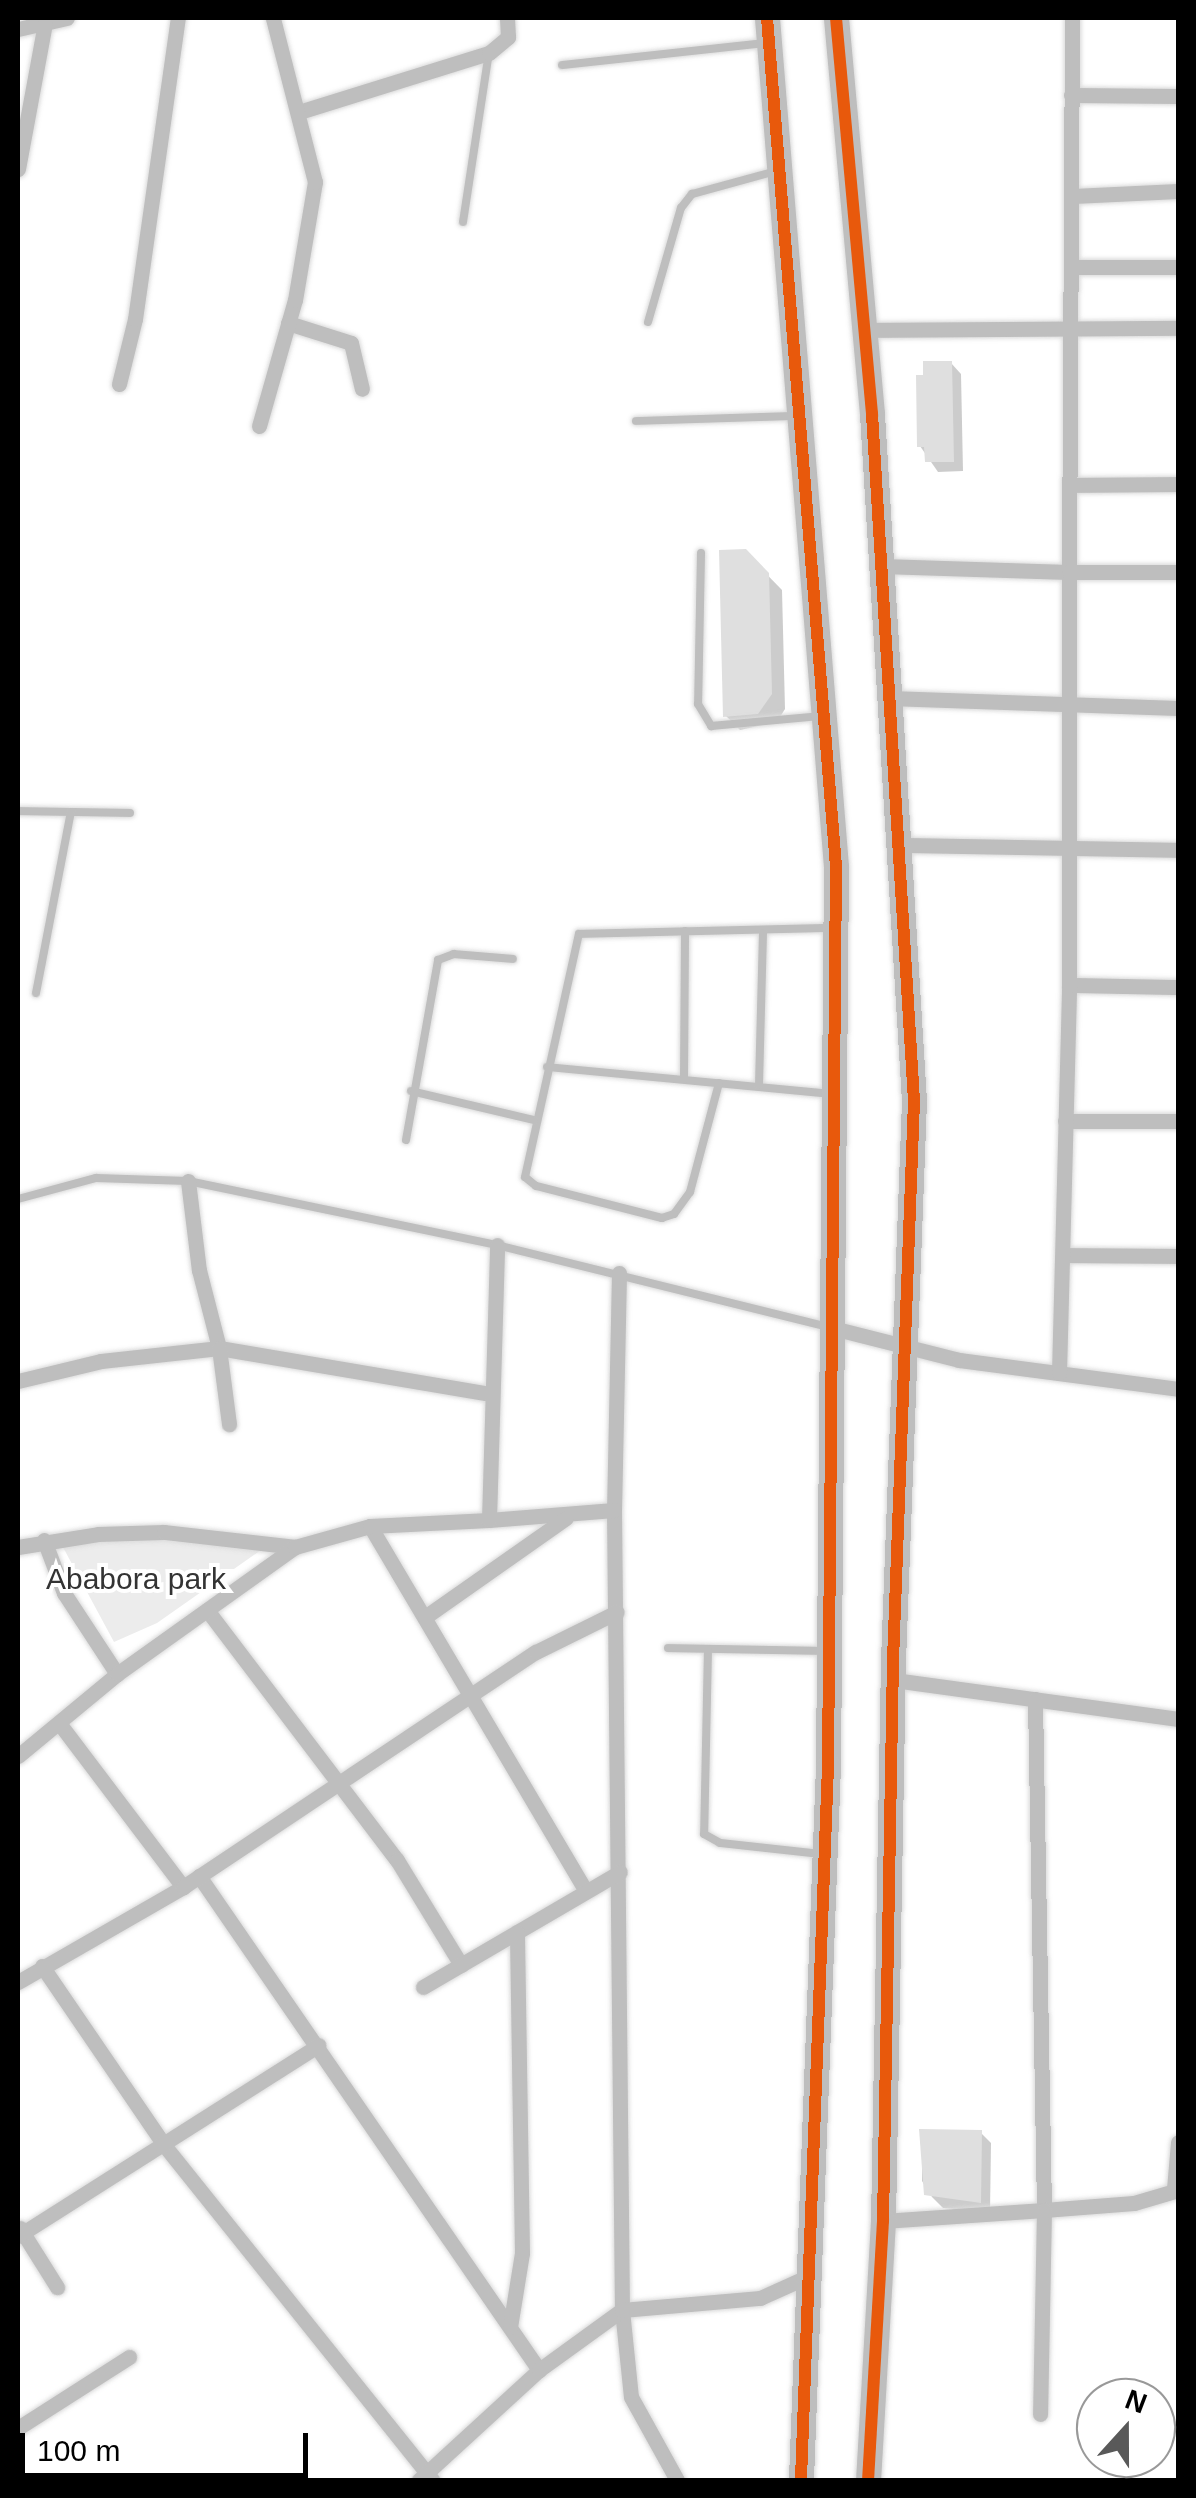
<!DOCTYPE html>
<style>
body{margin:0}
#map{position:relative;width:1196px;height:2498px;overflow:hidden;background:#fff;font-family:Helvetica,sans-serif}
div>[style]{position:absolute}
.green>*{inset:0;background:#ececec}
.shadow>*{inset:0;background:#0003}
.building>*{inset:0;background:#dfdfdf}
.roads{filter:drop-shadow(0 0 2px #dbdbdb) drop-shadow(0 0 2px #dbdbdb)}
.lane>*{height:8px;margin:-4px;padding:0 4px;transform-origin:4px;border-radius:4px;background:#bebebe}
.street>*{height:15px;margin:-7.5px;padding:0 7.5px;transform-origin:7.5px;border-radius:7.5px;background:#bebebe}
.primary>*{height:25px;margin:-12.5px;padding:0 12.5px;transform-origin:12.5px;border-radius:12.5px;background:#bebebe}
.cycleway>*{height:12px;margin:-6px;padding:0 6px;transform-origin:6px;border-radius:6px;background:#e8590c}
span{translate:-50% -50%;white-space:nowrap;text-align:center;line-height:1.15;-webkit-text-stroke:8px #fff;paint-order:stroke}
.park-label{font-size:30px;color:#333}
.frame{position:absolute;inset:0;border:20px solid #000;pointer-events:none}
.north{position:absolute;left:1076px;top:2378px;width:100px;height:100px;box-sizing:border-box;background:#fff;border:2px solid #999;border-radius:50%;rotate:21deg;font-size:28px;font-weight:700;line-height:40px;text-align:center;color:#000}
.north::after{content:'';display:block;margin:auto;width:35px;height:45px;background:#595959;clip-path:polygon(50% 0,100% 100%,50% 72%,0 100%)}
.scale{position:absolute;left:20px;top:2433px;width:288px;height:45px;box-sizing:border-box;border:5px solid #000;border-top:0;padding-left:12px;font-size:30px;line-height:35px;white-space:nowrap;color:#000;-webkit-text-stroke:8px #fff;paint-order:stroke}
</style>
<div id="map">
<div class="green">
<i style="clip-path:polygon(154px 1532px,261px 1550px,157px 1623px,114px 1642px,58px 1538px)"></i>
</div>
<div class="shadow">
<i style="clip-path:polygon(951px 363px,961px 374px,963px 471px,938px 472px,920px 446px)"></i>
<i style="clip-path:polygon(745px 552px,782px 590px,785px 709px,777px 722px,740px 730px,726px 716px)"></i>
<i style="clip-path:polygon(922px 2131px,981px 2133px,991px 2143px,990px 2212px,943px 2208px,932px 2197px,922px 2181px)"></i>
</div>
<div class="building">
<i style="clip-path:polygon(923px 361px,952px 361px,954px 462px,925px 462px,924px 447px,917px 447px,916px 375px,923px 375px)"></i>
<i style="clip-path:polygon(746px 549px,769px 573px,772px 694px,758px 714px,723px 717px,719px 550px)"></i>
<i style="clip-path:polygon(919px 2129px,982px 2130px,981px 2203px,924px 2195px)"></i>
</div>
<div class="roads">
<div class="lane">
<i style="left:562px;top:65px;width:205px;rotate:-6.2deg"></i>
<i style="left:463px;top:222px;width:171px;rotate:-81.3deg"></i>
<i style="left:648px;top:322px;width:119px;rotate:-73.9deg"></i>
<i style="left:681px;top:208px;width:18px;rotate:-52deg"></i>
<i style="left:692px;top:194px;width:87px;rotate:-15.3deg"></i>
<i style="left:636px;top:421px;width:160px;rotate:-1.8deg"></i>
<i style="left:701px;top:553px;width:151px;rotate:91.1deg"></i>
<i style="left:698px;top:704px;width:26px;rotate:59deg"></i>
<i style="left:711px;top:726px;width:109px;rotate:-5.2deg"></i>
<i style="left:18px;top:811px;width:112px;rotate:1deg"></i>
<i style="left:36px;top:993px;width:184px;rotate:-79.1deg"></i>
<i style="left:547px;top:1067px;width:285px;rotate:5.4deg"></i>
<i style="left:684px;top:1079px;width:148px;rotate:-89.6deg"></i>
<i style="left:719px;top:1083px;width:113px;rotate:104.9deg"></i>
<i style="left:690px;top:1192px;width:27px;rotate:126deg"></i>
<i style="left:674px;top:1214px;width:13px;rotate:162deg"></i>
<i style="left:662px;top:1218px;width:130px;rotate:-165.7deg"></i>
<i style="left:536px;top:1186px;width:14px;rotate:-141deg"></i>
<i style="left:525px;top:1177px;width:249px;rotate:-77.5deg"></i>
<i style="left:579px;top:934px;width:252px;rotate:-1.4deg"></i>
<i style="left:759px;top:1085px;width:152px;rotate:-88.5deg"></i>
<i style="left:411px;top:1091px;width:126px;rotate:13.3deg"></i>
<i style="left:406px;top:1140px;width:183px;rotate:-79.9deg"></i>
<i style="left:438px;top:960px;width:17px;rotate:-21deg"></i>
<i style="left:454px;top:954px;width:59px;rotate:4.8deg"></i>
<i style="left:18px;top:1199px;width:81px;rotate:-15.1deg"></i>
<i style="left:96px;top:1178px;width:92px;rotate:1.9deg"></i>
<i style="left:188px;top:1181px;width:316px;rotate:11.7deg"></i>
<i style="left:497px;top:1245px;width:341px;rotate:13.9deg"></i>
<i style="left:668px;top:1648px;width:155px;rotate:1.1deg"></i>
<i style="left:708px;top:1649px;width:185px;rotate:91.2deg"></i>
<i style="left:704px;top:1834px;width:18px;rotate:29deg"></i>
<i style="left:720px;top:1843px;width:102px;rotate:6.2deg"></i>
</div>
<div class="street">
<i style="left:18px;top:29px;width:50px;rotate:-12.7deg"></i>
<i style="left:1071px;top:95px;width:107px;rotate:0.5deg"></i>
<i style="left:299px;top:112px;width:199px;rotate:-17.3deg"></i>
<i style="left:489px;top:53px;width:25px;rotate:-40deg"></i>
<i style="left:508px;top:37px;width:19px;rotate:-93deg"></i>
<i style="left:18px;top:169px;width:148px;rotate:-79.5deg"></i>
<i style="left:1073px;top:196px;width:105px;rotate:-2.7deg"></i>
<i style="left:1073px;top:267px;width:105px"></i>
<i style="left:288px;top:323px;width:66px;rotate:17.6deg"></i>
<i style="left:351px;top:343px;width:47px;rotate:76.6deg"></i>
<i style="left:863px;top:330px;width:315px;rotate:-0.4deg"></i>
<i style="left:119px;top:384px;width:67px;rotate:-76.2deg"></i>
<i style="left:135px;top:319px;width:304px;rotate:-81.9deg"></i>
<i style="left:259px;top:426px;width:131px;rotate:-74.1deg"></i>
<i style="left:295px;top:300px;width:120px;rotate:-80.4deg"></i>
<i style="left:315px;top:182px;width:169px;rotate:-104.4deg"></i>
<i style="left:1069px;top:485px;width:109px;rotate:-0.5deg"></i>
<i style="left:881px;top:566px;width:188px;rotate:1.8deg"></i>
<i style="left:1069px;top:572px;width:554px;rotate:-89.69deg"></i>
<i style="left:889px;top:698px;width:289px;rotate:2deg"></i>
<i style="left:900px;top:845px;width:278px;rotate:1deg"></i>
<i style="left:1069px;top:985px;width:109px;rotate:1.1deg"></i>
<i style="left:1065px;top:1121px;width:113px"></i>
<i style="left:188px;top:1181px;width:90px;rotate:83deg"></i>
<i style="left:199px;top:1270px;width:81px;rotate:75.6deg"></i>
<i style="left:219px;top:1348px;width:276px;rotate:9.6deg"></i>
<i style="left:1063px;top:1255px;width:115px;rotate:0.5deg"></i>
<i style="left:619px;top:1273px;width:237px;rotate:91.2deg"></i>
<i style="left:614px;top:1510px;width:800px;rotate:89.43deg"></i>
<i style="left:622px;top:2310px;width:87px;rotate:84.1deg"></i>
<i style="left:631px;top:2397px;width:95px;rotate:61deg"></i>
<i style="left:829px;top:1327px;width:134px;rotate:14.2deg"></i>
<i style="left:959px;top:1360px;width:221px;rotate:7.5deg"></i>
<i style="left:1059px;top:1373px;width:388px;rotate:-88.5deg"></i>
<i style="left:1069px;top:985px;width:413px;rotate:-90deg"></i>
<i style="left:1069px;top:572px;width:109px"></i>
<i style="left:18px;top:1381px;width:85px;rotate:-13.5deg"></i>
<i style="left:101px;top:1361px;width:119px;rotate:-6.3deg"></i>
<i style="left:219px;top:1348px;width:77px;rotate:82.5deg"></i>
<i style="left:489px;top:1520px;width:125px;rotate:-4.6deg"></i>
<i style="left:370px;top:1526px;width:424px;rotate:59.4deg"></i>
<i style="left:44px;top:1540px;width:57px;rotate:69.3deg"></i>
<i style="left:64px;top:1593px;width:97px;rotate:56.8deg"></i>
<i style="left:18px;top:1547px;width:81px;rotate:-9.2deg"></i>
<i style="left:98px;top:1534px;width:66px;rotate:-1.7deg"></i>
<i style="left:164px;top:1532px;width:132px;rotate:6.5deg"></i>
<i style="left:207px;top:1610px;width:314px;rotate:52.8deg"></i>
<i style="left:397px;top:1860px;width:123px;rotate:58.6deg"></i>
<i style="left:425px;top:1617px;width:172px;rotate:-35.1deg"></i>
<i style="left:894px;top:1680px;width:287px;rotate:7.8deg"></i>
<i style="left:1035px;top:1699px;width:511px;rotate:88.99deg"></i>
<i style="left:1044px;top:2210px;width:90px;rotate:-4.4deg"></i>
<i style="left:1134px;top:2203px;width:46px;rotate:-16.5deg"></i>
<i style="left:59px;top:1723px;width:206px;rotate:52.9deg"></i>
<i style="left:18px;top:1756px;width:129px;rotate:-39.6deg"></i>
<i style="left:117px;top:1674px;width:219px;rotate:-35.5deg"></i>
<i style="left:295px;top:1547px;width:78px;rotate:-15.6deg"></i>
<i style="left:370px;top:1526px;width:119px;rotate:-2.9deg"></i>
<i style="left:489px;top:1520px;width:275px;rotate:-88.3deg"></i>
<i style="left:199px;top:1876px;width:600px;rotate:55.46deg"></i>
<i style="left:42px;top:1966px;width:217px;rotate:55.7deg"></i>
<i style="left:164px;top:2145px;width:429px;rotate:51.3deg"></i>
<i style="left:18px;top:1982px;width:190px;rotate:-29.9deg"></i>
<i style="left:183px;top:1887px;width:424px;rotate:-33.7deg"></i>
<i style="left:536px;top:1652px;width:90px;rotate:-26.3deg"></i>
<i style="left:423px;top:1987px;width:228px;rotate:-30.3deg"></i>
<i style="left:1174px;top:2189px;width:47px;rotate:-85.1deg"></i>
<i style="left:883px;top:2221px;width:161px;rotate:-3.9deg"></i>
<i style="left:1044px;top:2210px;width:204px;rotate:91.1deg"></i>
<i style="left:20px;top:2228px;width:70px;rotate:57.9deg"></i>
<i style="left:18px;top:2236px;width:356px;rotate:-32.4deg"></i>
<i style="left:510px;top:2327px;width:75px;rotate:-80.8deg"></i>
<i style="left:522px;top:2253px;width:321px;rotate:-90.9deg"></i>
<i style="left:18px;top:2428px;width:132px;rotate:-32.6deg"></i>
<i style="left:419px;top:2480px;width:163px;rotate:-42.5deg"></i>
<i style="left:539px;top:2370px;width:102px;rotate:-35.9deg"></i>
<i style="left:622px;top:2310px;width:139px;rotate:-5deg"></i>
<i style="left:760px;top:2298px;width:54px;rotate:-24.2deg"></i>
</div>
<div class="primary">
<i style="left:767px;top:18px;width:852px;rotate:85.35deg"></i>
<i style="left:836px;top:867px;width:899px;rotate:90.51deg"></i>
<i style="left:828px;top:1766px;width:715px;rotate:92.17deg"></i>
<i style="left:836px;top:18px;width:398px;rotate:84.8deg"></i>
<i style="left:872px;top:414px;width:688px;rotate:86.5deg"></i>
<i style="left:914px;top:1101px;width:559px;rotate:92.15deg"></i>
<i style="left:893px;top:1660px;width:561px;rotate:91.02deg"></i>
<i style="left:883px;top:2221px;width:259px;rotate:93.3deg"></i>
</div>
</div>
<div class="cycleway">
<i style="left:767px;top:18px;width:852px;rotate:85.35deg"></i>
<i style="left:836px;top:867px;width:899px;rotate:90.51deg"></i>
<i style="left:828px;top:1766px;width:715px;rotate:92.17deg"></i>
<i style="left:836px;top:18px;width:398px;rotate:84.8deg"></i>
<i style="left:872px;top:414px;width:688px;rotate:86.5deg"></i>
<i style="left:914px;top:1101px;width:559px;rotate:92.15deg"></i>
<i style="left:893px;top:1660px;width:561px;rotate:91.02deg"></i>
<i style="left:883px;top:2221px;width:259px;rotate:93.3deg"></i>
</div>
<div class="park-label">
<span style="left:136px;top:1579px">Ababora park</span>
</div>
<div class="frame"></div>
<div class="north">N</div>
<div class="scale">100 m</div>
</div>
